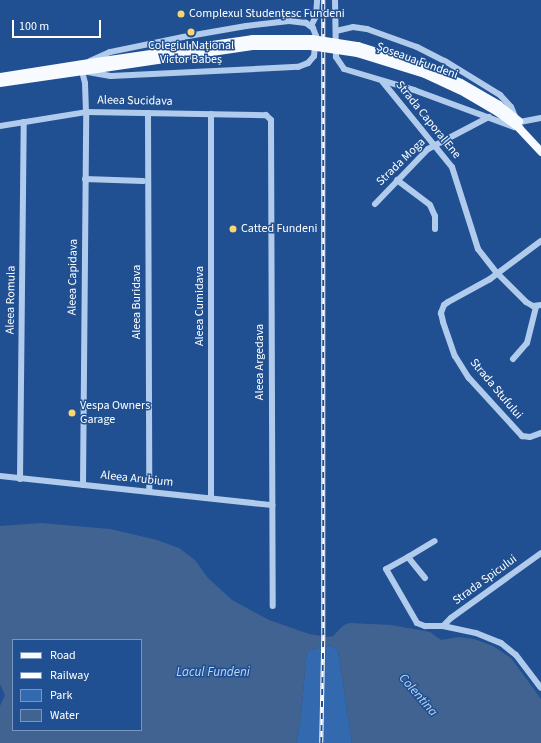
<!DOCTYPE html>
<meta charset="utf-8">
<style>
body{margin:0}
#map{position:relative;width:541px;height:743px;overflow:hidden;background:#205091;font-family:"Source Sans 3",sans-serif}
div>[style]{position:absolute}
.green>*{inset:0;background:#3369ae}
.water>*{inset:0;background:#416392}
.minor>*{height:6px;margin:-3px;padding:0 3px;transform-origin:3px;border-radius:3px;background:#b1cbed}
.major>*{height:8px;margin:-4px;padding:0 4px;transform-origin:4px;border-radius:4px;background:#f7faff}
.rail>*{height:3.5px;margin-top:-1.75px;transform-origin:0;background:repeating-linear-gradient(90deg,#205091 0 6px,#fff 0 12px);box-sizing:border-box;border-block:1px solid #fff}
.major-bridge>*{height:8px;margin:-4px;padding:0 4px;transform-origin:4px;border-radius:4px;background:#f7faff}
.dots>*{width:11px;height:11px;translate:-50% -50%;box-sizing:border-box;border:2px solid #205091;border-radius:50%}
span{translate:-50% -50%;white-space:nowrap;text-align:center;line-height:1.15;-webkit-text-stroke:3px #205091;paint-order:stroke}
.poi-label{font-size:12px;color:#fff}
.left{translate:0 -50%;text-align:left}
.street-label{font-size:12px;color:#fff}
.water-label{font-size:13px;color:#bdd5f4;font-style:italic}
.legend{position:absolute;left:12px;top:639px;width:130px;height:92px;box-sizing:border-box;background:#205091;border:1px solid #7996bd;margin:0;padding:5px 7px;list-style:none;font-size:12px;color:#fff}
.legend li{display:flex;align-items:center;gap:8px;height:20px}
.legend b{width:20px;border:1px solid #7996bd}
.scale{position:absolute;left:12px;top:20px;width:89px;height:18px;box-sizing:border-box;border:2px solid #fff;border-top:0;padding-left:5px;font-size:12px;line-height:14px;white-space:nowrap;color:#fff;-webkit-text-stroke:3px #205091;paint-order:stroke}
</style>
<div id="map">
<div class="green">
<i style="clip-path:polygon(331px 645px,338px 651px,352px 743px,296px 743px,300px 725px,307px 651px)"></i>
</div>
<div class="water">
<i style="clip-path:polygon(evenodd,41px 523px,110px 529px,157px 540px,179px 548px,195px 560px,208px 578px,232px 600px,269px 620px,309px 634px,328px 637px,333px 636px,344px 625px,350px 623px,391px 625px,430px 632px,441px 640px,459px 637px,474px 639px,493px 646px,511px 658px,541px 699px,541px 743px,352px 743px,338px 651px,331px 645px,307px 651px,300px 725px,296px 743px,0 743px,0 706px,5px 695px,0 684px,0 526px,41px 523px,13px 640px,141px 640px,141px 730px,13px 730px,13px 640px)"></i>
</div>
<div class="minor">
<i style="left:335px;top:0;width:57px;rotate:89deg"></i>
<i style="left:336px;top:57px;width:14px;rotate:56deg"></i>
<i style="left:344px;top:69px;width:73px;rotate:16.7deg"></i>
<i style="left:414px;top:90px;width:107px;rotate:20.3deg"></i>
<i style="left:311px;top:26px;width:11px;rotate:-63deg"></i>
<i style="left:316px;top:16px;width:16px;rotate:-86deg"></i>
<i style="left:336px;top:31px;width:17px;rotate:-13deg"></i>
<i style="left:353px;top:27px;width:14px;rotate:8deg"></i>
<i style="left:367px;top:29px;width:53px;rotate:19.8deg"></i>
<i style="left:417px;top:47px;width:31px;rotate:27deg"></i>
<i style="left:445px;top:61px;width:65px;rotate:31.7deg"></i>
<i style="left:500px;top:95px;width:16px;rotate:47deg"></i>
<i style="left:511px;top:107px;width:13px;rotate:67deg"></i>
<i style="left:382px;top:81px;width:111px;rotate:50.9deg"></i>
<i style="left:452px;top:167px;width:86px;rotate:72.4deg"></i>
<i style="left:478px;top:249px;width:31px;rotate:52deg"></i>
<i style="left:497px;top:273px;width:41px;rotate:45deg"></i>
<i style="left:526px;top:302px;width:8px;rotate:30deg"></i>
<i style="left:533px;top:306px;width:8px;rotate:-7deg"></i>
<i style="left:148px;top:113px;width:378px;rotate:89.8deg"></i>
<i style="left:211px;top:114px;width:383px;rotate:90deg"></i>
<i style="left:520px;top:122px;width:21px;rotate:-11deg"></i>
<i style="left:0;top:126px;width:87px;rotate:-9.2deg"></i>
<i style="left:86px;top:112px;width:180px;rotate:1deg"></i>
<i style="left:266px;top:115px;width:7px;rotate:45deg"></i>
<i style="left:271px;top:120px;width:486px;rotate:89.8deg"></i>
<i style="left:85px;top:179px;width:58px;rotate:2deg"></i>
<i style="left:397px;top:180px;width:41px;rotate:37.1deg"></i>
<i style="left:430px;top:205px;width:12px;rotate:66deg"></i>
<i style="left:435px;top:216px;width:13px;rotate:90deg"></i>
<i style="left:375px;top:204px;width:76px;rotate:-46.1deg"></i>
<i style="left:428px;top:149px;width:69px;rotate:-27.7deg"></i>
<i style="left:541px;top:241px;width:64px;rotate:143.3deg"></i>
<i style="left:490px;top:279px;width:48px;rotate:151.3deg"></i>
<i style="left:448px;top:302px;width:5px;rotate:143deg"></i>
<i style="left:444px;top:305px;width:9px;rotate:111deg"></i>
<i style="left:441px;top:313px;width:9px;rotate:77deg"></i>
<i style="left:443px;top:322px;width:36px;rotate:71deg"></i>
<i style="left:455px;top:356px;width:26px;rotate:58deg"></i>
<i style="left:469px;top:378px;width:79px;rotate:47.6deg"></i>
<i style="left:522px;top:436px;width:8px;rotate:7deg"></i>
<i style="left:530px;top:437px;width:12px;rotate:-20deg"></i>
<i style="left:513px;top:359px;width:21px;rotate:-49deg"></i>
<i style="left:527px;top:343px;width:38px;rotate:-76deg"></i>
<i style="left:0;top:476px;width:274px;rotate:6.1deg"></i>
<i style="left:20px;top:479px;width:357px;rotate:-89.4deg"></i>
<i style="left:83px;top:485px;width:373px;rotate:-89.5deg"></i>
<i style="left:86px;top:112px;width:29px;rotate:-92deg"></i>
<i style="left:85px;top:83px;width:12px;rotate:-104deg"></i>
<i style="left:82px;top:71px;width:29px;rotate:10deg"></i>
<i style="left:111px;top:76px;width:187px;rotate:-2.8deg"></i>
<i style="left:298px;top:67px;width:11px;rotate:-22deg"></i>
<i style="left:308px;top:63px;width:9px;rotate:-49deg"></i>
<i style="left:314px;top:56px;width:20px;rotate:-84deg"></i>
<i style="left:316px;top:36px;width:9px;rotate:-111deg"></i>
<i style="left:313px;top:28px;width:9px;rotate:-144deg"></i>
<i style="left:306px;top:23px;width:17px;rotate:-173deg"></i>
<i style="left:289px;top:21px;width:43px;rotate:173.4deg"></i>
<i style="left:246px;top:26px;width:64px;rotate:170.1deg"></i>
<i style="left:183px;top:37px;width:75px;rotate:168.4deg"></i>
<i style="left:110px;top:52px;width:22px;rotate:156deg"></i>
<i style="left:408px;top:557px;width:31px;rotate:-31deg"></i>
<i style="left:425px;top:578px;width:27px;rotate:-129deg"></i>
<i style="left:408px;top:557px;width:25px;rotate:151deg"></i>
<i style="left:386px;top:569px;width:62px;rotate:60.1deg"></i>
<i style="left:417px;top:623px;width:9px;rotate:21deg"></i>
<i style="left:425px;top:626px;width:18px"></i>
<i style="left:443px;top:626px;width:34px;rotate:12deg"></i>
<i style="left:476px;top:633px;width:27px;rotate:22deg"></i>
<i style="left:501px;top:643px;width:19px;rotate:39deg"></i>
<i style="left:516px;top:655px;width:41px;rotate:52.9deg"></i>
<i style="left:443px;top:626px;width:11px;rotate:-45deg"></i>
<i style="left:451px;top:618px;width:111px;rotate:-35.8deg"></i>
</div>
<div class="major">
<i style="left:0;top:77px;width:97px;rotate:-8.9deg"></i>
<i style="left:0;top:83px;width:98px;rotate:-8.2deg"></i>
<i style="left:499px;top:105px;width:26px;rotate:39deg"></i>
<i style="left:496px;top:111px;width:29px;rotate:36deg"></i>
<i style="left:519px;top:128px;width:33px;rotate:47deg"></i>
</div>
<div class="rail">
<i style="left:321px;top:743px;width:109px;rotate:-88.9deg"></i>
<i style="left:323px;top:634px;width:634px;rotate:-90deg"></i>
</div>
<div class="major-bridge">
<i style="left:96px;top:62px;width:159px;rotate:-8.3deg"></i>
<i style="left:253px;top:39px;width:59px"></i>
<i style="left:312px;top:39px;width:47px;rotate:8.7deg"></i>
<i style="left:358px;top:46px;width:70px;rotate:17.4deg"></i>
<i style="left:425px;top:67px;width:39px;rotate:24deg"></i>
<i style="left:461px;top:83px;width:44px;rotate:30.1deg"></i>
<i style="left:97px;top:69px;width:157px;rotate:-8.4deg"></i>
<i style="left:252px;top:46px;width:58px"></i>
<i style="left:310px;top:46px;width:48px;rotate:8.5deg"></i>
<i style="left:357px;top:53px;width:71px;rotate:17.2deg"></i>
<i style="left:425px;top:74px;width:38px;rotate:25deg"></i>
<i style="left:460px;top:90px;width:42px;rotate:30.3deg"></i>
</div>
<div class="dots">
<i style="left:181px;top:14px;background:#fbd571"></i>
<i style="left:191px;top:32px;background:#fbd571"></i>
<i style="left:233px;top:229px;background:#fbd571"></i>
<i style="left:72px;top:413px;background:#fbd571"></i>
</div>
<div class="poi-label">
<span class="left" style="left:189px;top:14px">Complexul Studențesc Fundeni</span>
<span style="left:191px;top:53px">Colegiul Național<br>Victor Babeș</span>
<span class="left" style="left:241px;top:229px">Catted Fundeni</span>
<span class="left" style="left:80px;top:413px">Vespa Owners<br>Garage</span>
</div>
<div class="street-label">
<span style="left:417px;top:61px;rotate:20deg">Șoseaua Fundeni</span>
<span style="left:135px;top:101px;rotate:1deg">Aleea Sucidava</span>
<span style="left:428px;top:120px;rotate:51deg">Strada Caporal Ene</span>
<span style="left:401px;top:162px;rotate:-44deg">Strada Moga</span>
<span style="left:73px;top:277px;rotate:-89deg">Aleea Capidava</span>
<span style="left:11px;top:300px;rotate:-89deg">Aleea Romula</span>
<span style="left:137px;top:302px;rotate:-90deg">Aleea Buridava</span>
<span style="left:200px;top:306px;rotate:-90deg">Aleea Cumidava</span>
<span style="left:260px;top:362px;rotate:-90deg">Aleea Argedava</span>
<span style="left:496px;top:389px;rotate:50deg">Strada Stufului</span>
<span style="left:137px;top:479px;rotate:6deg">Aleea Arubium</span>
<span style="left:485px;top:580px;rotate:-36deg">Strada Spicului</span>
</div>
<div class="water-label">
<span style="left:213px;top:672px">Lacul Fundeni</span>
<span style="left:418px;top:695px;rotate:49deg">Colentina</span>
</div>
<ul class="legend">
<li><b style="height:5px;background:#f7faff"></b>Road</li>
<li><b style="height:5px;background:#fff"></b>Railway</li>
<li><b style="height:11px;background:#3369ae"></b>Park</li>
<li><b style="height:11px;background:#416392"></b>Water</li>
</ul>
<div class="scale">100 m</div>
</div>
